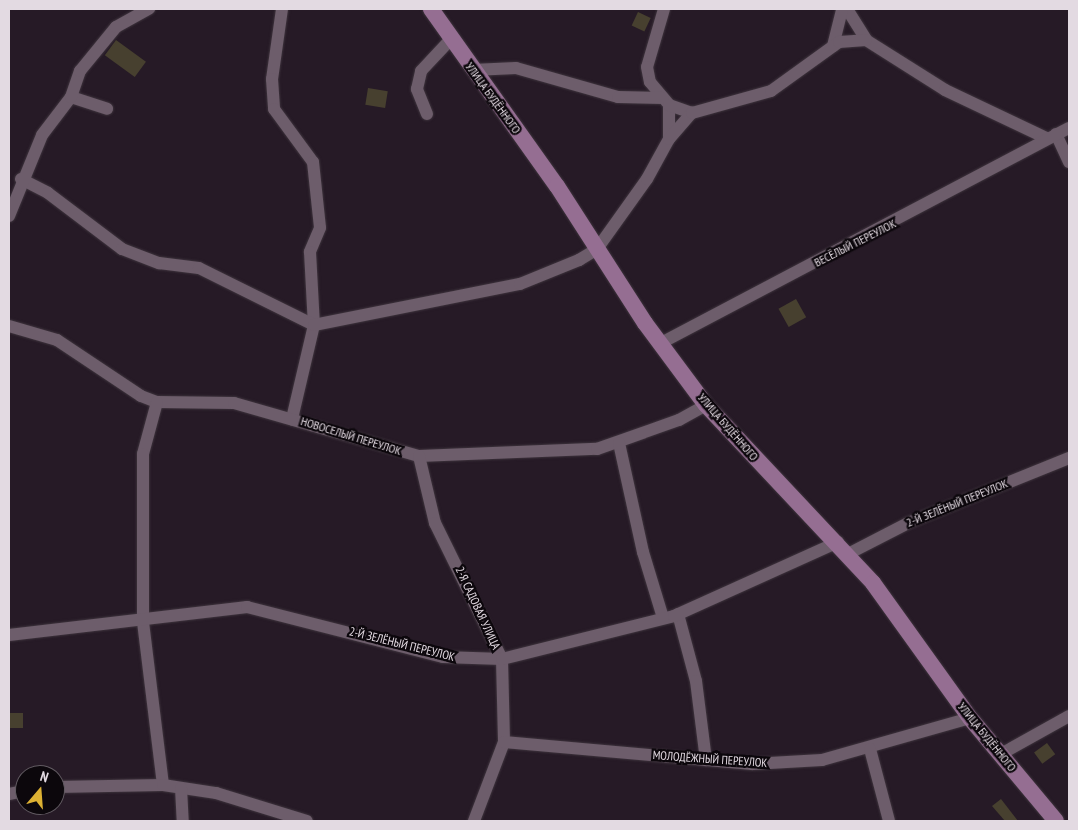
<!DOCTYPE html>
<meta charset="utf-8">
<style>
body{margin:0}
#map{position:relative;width:1078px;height:830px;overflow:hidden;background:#261a26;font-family:"PT Sans Narrow",sans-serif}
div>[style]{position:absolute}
.building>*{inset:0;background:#47402f;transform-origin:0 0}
.roads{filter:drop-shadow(0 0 1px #3e343d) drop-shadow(0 0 1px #3e343d)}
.minor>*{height:12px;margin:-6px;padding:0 6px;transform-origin:6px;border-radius:6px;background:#6d5d6b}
.major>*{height:16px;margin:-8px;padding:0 8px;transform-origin:8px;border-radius:8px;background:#956e92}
span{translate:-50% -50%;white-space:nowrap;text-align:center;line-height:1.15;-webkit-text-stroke:4.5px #0c070c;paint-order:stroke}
.street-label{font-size:12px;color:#e3dae2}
.frame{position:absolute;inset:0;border:10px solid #e3dae2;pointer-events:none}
.north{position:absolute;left:15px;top:765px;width:50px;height:50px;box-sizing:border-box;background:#0c070c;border:1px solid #625b62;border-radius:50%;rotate:18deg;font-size:14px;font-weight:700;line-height:20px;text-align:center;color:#e3dae2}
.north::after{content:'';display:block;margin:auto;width:18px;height:22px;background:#ddb133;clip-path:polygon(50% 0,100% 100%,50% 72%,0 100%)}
</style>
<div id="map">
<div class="building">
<i style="left:638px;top:12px;width:14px;height:15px;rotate:25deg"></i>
<i style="left:116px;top:40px;width:37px;height:19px;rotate:36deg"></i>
<i style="left:368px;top:88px;width:20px;height:17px;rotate:9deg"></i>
<i style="left:796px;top:299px;width:21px;height:20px;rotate:61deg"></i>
<i style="left:9px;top:713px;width:14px;height:15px"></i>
<i style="left:1047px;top:743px;width:14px;height:16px;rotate:54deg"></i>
<i style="clip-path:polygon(1001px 799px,1018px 821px,1005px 821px,992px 806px)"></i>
</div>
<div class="roads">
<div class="minor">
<i style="left:282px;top:9px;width:71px;rotate:98.1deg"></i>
<i style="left:272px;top:79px;width:30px;rotate:86deg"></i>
<i style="left:274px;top:109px;width:66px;rotate:53.7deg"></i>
<i style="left:313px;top:162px;width:66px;rotate:83.9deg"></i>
<i style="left:320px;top:228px;width:26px;rotate:113deg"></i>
<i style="left:310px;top:252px;width:73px;rotate:86.9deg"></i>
<i style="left:314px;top:325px;width:97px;rotate:103.2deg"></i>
<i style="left:664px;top:9px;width:60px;rotate:106.3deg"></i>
<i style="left:647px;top:67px;width:15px;rotate:79deg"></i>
<i style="left:650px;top:82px;width:30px;rotate:50deg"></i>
<i style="left:669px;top:105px;width:34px;rotate:90deg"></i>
<i style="left:847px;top:9px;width:36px;rotate:58deg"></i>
<i style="left:866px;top:40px;width:93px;rotate:32.3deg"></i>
<i style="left:945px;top:90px;width:112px;rotate:25.4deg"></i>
<i style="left:833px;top:46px;width:38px;rotate:-76deg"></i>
<i style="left:473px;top:70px;width:43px;rotate:-2.7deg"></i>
<i style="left:516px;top:68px;width:106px;rotate:15.9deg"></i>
<i style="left:618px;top:97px;width:45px;rotate:1.3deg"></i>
<i style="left:71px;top:97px;width:38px;rotate:18deg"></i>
<i style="left:669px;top:105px;width:24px;rotate:19deg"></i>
<i style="left:427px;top:114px;width:27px;rotate:-112deg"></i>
<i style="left:417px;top:89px;width:18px;rotate:-77deg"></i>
<i style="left:421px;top:71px;width:44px;rotate:-46.8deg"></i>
<i style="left:1056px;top:134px;width:31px;rotate:65deg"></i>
<i style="left:21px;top:179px;width:30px;rotate:27deg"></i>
<i style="left:48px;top:193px;width:93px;rotate:37.1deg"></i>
<i style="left:122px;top:249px;width:40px;rotate:21deg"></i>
<i style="left:159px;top:263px;width:40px;rotate:7.1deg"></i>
<i style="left:199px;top:268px;width:128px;rotate:26.4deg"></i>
<i style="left:314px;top:325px;width:210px;rotate:-11.3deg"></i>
<i style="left:520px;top:284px;width:64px;rotate:-22.1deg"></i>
<i style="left:579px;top:260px;width:21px;rotate:-31deg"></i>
<i style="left:597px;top:249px;width:86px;rotate:-54.5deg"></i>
<i style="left:647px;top:179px;width:46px;rotate:-61.2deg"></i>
<i style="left:669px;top:139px;width:35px;rotate:-49deg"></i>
<i style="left:692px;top:113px;width:82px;rotate:-15.6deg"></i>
<i style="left:771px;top:91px;width:84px;rotate:-35.8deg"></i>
<i style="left:839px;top:42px;width:27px;rotate:-4deg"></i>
<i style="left:9px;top:216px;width:87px;rotate:-67.8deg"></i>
<i style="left:42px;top:135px;width:48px;rotate:-52.7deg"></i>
<i style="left:71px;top:97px;width:28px;rotate:-71deg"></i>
<i style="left:80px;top:71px;width:57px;rotate:-50.7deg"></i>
<i style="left:116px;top:27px;width:38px;rotate:-29deg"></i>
<i style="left:9px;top:326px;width:50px;rotate:16.3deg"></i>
<i style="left:57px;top:340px;width:101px;rotate:33.7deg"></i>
<i style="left:141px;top:396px;width:17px;rotate:21deg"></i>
<i style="left:157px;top:402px;width:77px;rotate:0.7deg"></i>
<i style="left:234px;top:403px;width:192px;rotate:16deg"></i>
<i style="left:419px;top:456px;width:178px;rotate:-2.3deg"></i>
<i style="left:597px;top:449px;width:87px;rotate:-19.5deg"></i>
<i style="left:679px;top:420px;width:31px;rotate:-29deg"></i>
<i style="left:661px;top:343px;width:461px;rotate:-27.8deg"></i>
<i style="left:157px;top:402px;width:54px;rotate:105.1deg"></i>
<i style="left:143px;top:454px;width:168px;rotate:90deg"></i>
<i style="left:143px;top:622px;width:164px;rotate:83deg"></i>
<i style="left:619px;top:443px;width:112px;rotate:77.6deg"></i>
<i style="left:643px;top:552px;width:69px;rotate:73.1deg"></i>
<i style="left:419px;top:456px;width:69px;rotate:76.6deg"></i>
<i style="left:435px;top:523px;width:152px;rotate:63.8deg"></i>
<i style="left:502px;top:659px;width:83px;rotate:88.6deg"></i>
<i style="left:504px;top:742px;width:85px;rotate:110.8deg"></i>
<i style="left:848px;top:554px;width:68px;rotate:-27.3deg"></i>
<i style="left:908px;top:523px;width:174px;rotate:-22deg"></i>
<i style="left:678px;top:614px;width:69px;rotate:75deg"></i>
<i style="left:696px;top:681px;width:80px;rotate:82.8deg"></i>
<i style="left:9px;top:635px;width:240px;rotate:-6.7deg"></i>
<i style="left:247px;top:607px;width:202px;rotate:14.3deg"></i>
<i style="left:443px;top:657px;width:59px;rotate:1.9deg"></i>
<i style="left:502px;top:659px;width:177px;rotate:-14deg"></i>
<i style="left:674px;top:616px;width:180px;rotate:-24.3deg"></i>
<i style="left:504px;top:742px;width:249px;rotate:5.1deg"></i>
<i style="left:752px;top:764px;width:70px;rotate:-3.3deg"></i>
<i style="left:822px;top:760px;width:154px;rotate:-15.8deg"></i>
<i style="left:870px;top:749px;width:74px;rotate:75.2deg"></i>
<i style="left:1001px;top:754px;width:78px;rotate:-29.2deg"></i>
<i style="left:55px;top:787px;width:108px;rotate:-1.1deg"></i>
<i style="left:163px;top:785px;width:54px;rotate:8.6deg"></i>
<i style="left:216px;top:793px;width:95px;rotate:17.1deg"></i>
<i style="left:181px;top:788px;width:33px;rotate:87deg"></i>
<i style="left:9px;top:794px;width:16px;rotate:-11deg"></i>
</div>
<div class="major">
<i style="left:431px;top:9px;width:217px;rotate:54.6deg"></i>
<i style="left:557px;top:186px;width:163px;rotate:57.3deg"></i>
<i style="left:645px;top:323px;width:102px;rotate:53.4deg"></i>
<i style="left:706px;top:405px;width:244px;rotate:46.8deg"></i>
<i style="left:873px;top:583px;width:166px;rotate:54.3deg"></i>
<i style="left:970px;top:718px;width:134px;rotate:50.1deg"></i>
</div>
</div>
<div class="street-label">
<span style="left:493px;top:98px;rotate:54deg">УЛИЦА БУДЁННОГО</span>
<span style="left:855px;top:243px;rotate:-27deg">ВЕСЁЛЫЙ ПЕРЕУЛОК</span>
<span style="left:728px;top:427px;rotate:49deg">УЛИЦА БУДЁННОГО</span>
<span style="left:351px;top:436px;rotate:17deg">НОВОСЕЛЫЙ ПЕРЕУЛОК</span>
<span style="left:957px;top:503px;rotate:-22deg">2-Й ЗЕЛЁНЫЙ ПЕРЕУЛОК</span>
<span style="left:478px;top:608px;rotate:65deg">2-Я САДОВАЯ УЛИЦА</span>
<span style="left:402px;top:644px;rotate:14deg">2-Й ЗЕЛЁНЫЙ ПЕРЕУЛОК</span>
<span style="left:987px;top:737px;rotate:51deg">УЛИЦА БУДЁННОГО</span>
<span style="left:710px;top:759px;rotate:4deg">МОЛОДЁЖНЫЙ ПЕРЕУЛОК</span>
</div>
<div class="frame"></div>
<div class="north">N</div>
</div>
